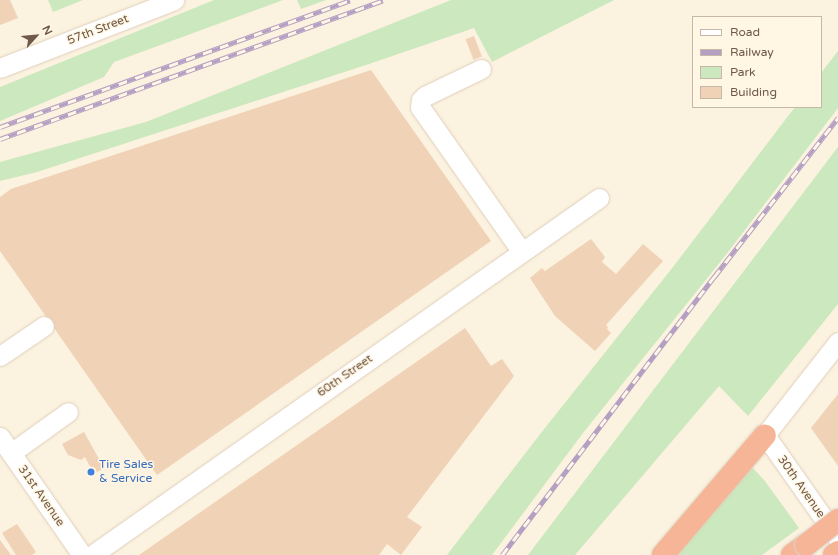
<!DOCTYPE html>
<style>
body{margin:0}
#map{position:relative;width:838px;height:555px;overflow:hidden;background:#fbf2df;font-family:"Varela Round",sans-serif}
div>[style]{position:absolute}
.green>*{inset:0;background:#cce8be}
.building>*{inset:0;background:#f0d2b7;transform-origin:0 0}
.roads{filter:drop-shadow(0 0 1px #dfcebb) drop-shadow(0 0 1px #dfcebb)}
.minor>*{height:19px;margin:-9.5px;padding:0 9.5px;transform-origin:9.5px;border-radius:9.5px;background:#fff}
.highway>*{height:22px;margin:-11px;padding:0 11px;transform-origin:11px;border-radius:11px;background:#f5b596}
.rail>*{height:4.5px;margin-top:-2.25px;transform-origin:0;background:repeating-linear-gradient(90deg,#fff6e4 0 9px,#b59fc3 0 18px);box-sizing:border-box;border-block:1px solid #b59fc3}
.bridges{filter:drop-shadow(0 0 1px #ddd7d3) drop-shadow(0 0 1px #ddd7d3)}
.highway-bridge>*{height:22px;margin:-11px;padding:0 11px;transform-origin:11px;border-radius:11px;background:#f5b596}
.dots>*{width:11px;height:11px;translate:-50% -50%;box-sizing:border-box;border:2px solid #fff6e4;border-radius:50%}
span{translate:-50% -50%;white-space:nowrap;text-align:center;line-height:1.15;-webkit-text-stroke:3px #fff6e4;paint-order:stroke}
.street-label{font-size:12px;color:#705948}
.shop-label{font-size:12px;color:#366cbe}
.left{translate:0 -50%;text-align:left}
.legend{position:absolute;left:692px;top:16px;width:130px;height:92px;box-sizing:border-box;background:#fff6e4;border:1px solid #c6b7a6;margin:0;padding:5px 7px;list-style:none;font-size:12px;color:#705948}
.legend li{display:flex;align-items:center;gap:8px;height:20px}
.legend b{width:20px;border:1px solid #c6b7a6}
.north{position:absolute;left:16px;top:16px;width:40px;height:40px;-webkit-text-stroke:3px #fff6e4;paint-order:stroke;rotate:63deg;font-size:11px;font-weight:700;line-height:16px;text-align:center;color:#705948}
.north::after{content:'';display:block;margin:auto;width:14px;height:18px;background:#705948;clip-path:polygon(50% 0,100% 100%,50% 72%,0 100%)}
</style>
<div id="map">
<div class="green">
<i style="clip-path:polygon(48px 0,83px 0,53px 12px)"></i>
<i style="clip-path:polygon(214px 0,283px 0,114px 62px,104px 77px,0 121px,0 87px)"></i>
<i style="clip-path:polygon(297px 0,326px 0,301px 9px)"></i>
<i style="clip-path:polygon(451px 0,614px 0,492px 62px,474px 28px,369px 64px,37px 172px,0 181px,0 162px,146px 122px)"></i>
<i style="clip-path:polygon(838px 51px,838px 108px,725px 256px,583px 433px,492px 555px,447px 555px,541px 433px,673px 267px,795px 107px,821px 107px,821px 73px)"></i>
<i style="clip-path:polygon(838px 147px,838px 304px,748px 416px,719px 386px,575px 555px,528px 555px)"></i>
<i style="clip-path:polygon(751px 466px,764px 480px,799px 528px,762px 555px,678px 555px,739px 474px)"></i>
</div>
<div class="building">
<i style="clip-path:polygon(0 0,10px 0,18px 18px,0 25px)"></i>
<i style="left:474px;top:36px;width:22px;height:9px;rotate:69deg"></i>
<i style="clip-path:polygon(371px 70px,491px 241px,157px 475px,0 251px,0 197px,11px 189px)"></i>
<i style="clip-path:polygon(591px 239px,605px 257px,602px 262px,616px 274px,643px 244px,663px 261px,606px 325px,608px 327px,607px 329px,611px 333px,595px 351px,555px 316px,530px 278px,542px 268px,545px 271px)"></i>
<i style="clip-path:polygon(465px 328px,491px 366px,502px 359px,514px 376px,407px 517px,422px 527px,401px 555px,387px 544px,379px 555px,139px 555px)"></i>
<i style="clip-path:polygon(838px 394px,838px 466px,811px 428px)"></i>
<i style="clip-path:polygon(84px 432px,104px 468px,94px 474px,85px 457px,81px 460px,68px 455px,62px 444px)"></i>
<i style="clip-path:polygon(17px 524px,36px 552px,32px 555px,16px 555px,2px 533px)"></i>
<i style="clip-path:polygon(0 540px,11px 555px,0 555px)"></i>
</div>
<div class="roads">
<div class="minor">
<i style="left:0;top:68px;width:187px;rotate:-21.3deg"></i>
<i style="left:481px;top:69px;width:62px;rotate:154.3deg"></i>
<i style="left:425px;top:96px;width:6px;rotate:135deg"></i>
<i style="left:421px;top:100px;width:7px;rotate:98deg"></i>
<i style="left:420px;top:107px;width:177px;rotate:54.9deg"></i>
<i style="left:838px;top:342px;width:118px;rotate:128.1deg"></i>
<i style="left:765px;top:435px;width:127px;rotate:54.9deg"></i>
<i style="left:0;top:356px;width:53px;rotate:-34.3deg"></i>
<i style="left:0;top:437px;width:144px;rotate:55.2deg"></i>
<i style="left:11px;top:453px;width:70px;rotate:-35.7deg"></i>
<i style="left:92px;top:555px;width:620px;rotate:-35.15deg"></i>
</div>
<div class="highway">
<i style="left:663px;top:555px;width:157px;rotate:-49.6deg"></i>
<i style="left:792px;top:555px;width:17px;rotate:-36deg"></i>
<i style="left:834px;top:555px;width:5px;rotate:-37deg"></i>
</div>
</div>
<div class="rail">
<i style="left:0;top:127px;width:372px;rotate:-19.9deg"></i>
<i style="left:0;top:139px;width:407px;rotate:-19.9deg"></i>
<i style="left:502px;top:555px;width:350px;rotate:-52.7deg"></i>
<i style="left:714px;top:277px;width:202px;rotate:-52.1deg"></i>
</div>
<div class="bridges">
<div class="highway-bridge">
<i style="left:806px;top:545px;width:41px;rotate:-38deg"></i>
</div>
</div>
<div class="dots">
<i style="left:91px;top:472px;background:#3f7fe0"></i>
</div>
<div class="street-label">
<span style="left:98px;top:30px;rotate:-21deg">57th Street</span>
<span style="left:345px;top:376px;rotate:-35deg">60th Street</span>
<span style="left:801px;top:487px;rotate:55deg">30th Avenue</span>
<span style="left:41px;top:496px;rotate:55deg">31st Avenue</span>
</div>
<div class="shop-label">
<span class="left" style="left:99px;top:472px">Tire Sales<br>&amp; Service</span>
</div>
<ul class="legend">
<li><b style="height:5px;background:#fff"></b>Road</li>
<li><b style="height:5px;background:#b59fc3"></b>Railway</li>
<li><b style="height:11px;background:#cce8be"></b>Park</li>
<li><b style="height:11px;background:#f0d2b7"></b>Building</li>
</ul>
<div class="north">N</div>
</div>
